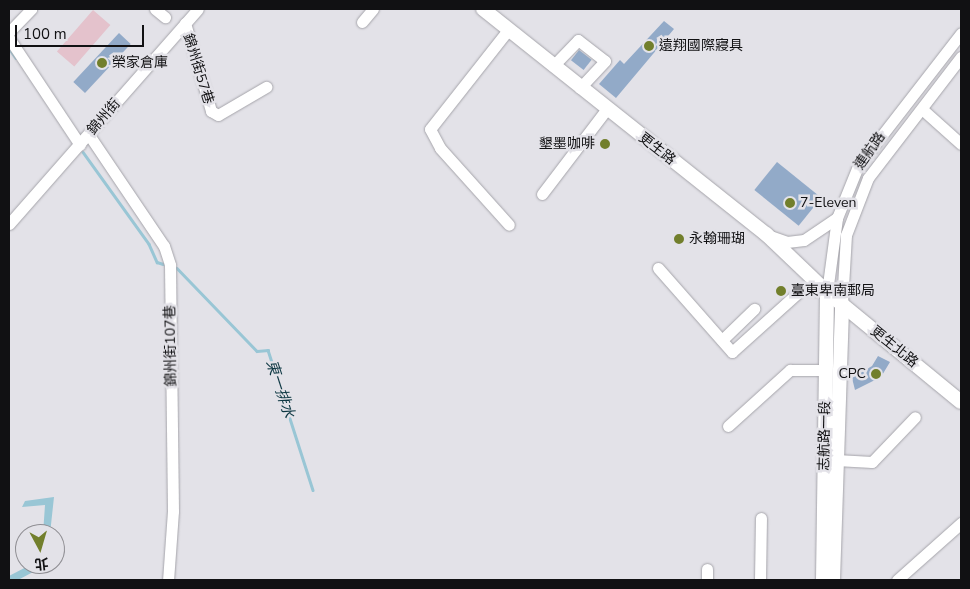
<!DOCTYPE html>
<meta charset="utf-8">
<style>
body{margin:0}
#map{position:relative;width:970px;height:589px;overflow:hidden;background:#e3e2e8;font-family:"Nunito Sans","Noto Sans TC",sans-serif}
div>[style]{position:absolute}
.green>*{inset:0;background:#e4c2cc;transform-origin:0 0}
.water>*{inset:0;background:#99c6d5}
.stream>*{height:2.5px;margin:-1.25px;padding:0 1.25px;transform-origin:1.25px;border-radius:1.25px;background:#99c6d5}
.building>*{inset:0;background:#92aac8;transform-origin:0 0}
.roads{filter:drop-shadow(0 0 1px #a5a4aa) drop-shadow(0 0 1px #a5a4aa)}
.minor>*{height:11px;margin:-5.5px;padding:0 5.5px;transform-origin:5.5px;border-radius:5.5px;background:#fff}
.major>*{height:14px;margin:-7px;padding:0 7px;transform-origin:7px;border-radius:7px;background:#fff}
.dots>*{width:14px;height:14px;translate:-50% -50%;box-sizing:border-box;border:2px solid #e3e2e8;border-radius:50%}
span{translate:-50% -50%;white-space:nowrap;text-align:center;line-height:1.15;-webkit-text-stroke:5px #e3e2e8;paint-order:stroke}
.poi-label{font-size:14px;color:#111113}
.left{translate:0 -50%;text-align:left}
.right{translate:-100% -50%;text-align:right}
.street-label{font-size:14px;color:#111113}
.water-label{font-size:15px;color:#0e3843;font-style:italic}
.frame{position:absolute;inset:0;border:10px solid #111113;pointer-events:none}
.north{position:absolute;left:15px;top:524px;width:50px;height:50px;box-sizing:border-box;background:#e3e2e8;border:1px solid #8f8e93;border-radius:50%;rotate:174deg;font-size:14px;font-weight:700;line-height:20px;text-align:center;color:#111113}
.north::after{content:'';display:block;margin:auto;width:18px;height:22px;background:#727f2c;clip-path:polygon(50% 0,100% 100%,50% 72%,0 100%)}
.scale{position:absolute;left:15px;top:25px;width:129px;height:22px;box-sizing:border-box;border:2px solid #111113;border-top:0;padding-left:6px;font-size:15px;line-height:18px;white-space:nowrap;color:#111113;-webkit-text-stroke:4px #e3e2e8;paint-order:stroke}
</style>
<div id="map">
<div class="green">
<i style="left:93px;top:10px;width:23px;height:55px;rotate:41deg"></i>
</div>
<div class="water">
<i style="clip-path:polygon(54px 497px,50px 534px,43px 534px,45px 505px,22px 507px,25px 501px)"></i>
<i style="clip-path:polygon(32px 564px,48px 564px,18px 580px,9px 580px,9px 576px)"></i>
</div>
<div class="stream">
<i style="left:9px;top:48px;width:12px;rotate:55deg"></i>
<i style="left:83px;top:152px;width:113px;rotate:54.3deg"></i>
<i style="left:149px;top:244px;width:20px;rotate:66deg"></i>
<i style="left:157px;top:262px;width:6px;rotate:18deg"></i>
<i style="left:177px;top:268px;width:115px;rotate:46.1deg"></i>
<i style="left:257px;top:351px;width:11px;rotate:-5deg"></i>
<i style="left:268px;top:350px;width:147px;rotate:72.2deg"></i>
</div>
<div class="building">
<i style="clip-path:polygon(664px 21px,674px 29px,616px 98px,599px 84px,620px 60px,624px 64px)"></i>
<i style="left:119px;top:33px;width:16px;height:67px;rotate:43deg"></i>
<i style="left:579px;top:50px;width:16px;height:13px;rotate:38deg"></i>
<i style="left:777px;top:162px;width:57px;height:36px;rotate:39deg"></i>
<i style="clip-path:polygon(878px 356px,890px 362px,881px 377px,855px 390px,852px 378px,872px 366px)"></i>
</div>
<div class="roads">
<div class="minor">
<i style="left:155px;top:9px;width:13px;rotate:39deg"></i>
<i style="left:362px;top:22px;width:17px;rotate:-50deg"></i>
<i style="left:185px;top:23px;width:92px;rotate:73.5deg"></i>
<i style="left:211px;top:111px;width:8px;rotate:30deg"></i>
<i style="left:218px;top:115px;width:56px;rotate:-30.3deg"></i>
<i style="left:508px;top:30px;width:126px;rotate:128.2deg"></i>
<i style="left:430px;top:129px;width:21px;rotate:62deg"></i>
<i style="left:440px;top:148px;width:103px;rotate:48.1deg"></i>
<i style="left:9px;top:32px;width:32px;rotate:-46deg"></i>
<i style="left:9px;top:38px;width:128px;rotate:56.4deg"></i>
<i style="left:553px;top:66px;width:36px;rotate:-46deg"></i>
<i style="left:578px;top:40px;width:34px;rotate:38deg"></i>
<i style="left:605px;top:61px;width:37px;rotate:133deg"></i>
<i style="left:922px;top:109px;width:52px;rotate:41.9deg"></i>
<i style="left:89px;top:135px;width:134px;rotate:56deg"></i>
<i style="left:164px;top:246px;width:20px;rotate:72deg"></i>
<i style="left:170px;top:265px;width:246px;rotate:89.3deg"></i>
<i style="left:173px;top:511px;width:69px;rotate:94.1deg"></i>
<i style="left:542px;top:194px;width:106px;rotate:-52.7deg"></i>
<i style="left:9px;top:224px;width:286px;rotate:-48.7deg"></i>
<i style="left:770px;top:236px;width:18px;rotate:19deg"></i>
<i style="left:787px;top:242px;width:17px;rotate:-7deg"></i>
<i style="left:804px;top:240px;width:40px;rotate:-34deg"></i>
<i style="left:658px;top:268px;width:112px;rotate:48.6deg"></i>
<i style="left:732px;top:352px;width:94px;rotate:-42deg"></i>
<i style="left:802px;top:289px;width:25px;rotate:7deg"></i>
<i style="left:827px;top:292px;width:75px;rotate:-82.3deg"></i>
<i style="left:837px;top:218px;width:56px;rotate:-68deg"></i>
<i style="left:858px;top:166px;width:168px;rotate:-52.2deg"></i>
<i style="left:842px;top:304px;width:69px;rotate:-86.7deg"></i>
<i style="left:846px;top:235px;width:61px;rotate:-68.9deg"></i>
<i style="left:868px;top:178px;width:153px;rotate:-52.5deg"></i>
<i style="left:722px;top:340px;width:45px;rotate:-44.1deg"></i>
<i style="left:728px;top:426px;width:84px;rotate:-42.1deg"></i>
<i style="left:790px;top:370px;width:36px"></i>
<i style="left:836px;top:460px;width:36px;rotate:3deg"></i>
<i style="left:872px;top:462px;width:62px;rotate:-46.3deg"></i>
<i style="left:707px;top:580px;width:11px;rotate:-90deg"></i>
<i style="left:760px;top:580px;width:62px;rotate:-89.1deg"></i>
<i style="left:897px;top:580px;width:86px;rotate:-41.7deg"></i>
</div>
<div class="major">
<i style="left:483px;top:9px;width:362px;rotate:38.5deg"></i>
<i style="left:766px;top:234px;width:84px;rotate:43.6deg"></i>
<i style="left:827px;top:292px;width:173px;rotate:39.4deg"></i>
<i style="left:823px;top:580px;width:288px;rotate:-89.2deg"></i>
<i style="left:833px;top:580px;width:276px;rotate:-88.1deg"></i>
</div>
</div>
<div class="dots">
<i style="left:649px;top:46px;background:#727f2c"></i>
<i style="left:102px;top:63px;background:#727f2c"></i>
<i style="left:605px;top:144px;background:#727f2c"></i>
<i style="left:790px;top:203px;background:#727f2c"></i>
<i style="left:679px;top:239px;background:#727f2c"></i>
<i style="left:781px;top:291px;background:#727f2c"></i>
<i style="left:876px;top:374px;background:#727f2c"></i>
</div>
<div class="poi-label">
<span class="left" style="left:659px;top:46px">遠翔國際寢具</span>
<span class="left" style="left:112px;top:63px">榮家倉庫</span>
<span class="right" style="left:595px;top:144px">墾墨咖啡</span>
<span class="left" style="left:800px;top:203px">7-Eleven</span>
<span class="left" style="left:689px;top:239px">永翰珊瑚</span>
<span class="left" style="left:791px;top:291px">臺東卑南郵局</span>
<span class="right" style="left:866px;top:374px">CPC</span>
</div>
<div class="street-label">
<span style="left:198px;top:69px;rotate:73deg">錦州街57巷</span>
<span style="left:104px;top:117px;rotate:-49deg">錦州街</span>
<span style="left:657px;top:149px;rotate:38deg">更生路</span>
<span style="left:870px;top:151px;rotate:-55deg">連航路</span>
<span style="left:171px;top:346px;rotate:-91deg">錦州街107巷</span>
<span style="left:894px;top:347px;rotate:39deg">更生北路</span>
<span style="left:825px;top:436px;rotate:-89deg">志航路一段</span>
</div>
<div class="water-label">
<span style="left:280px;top:389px;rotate:72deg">東一排水</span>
</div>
<div class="frame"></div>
<div class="north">北</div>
<div class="scale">100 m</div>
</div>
